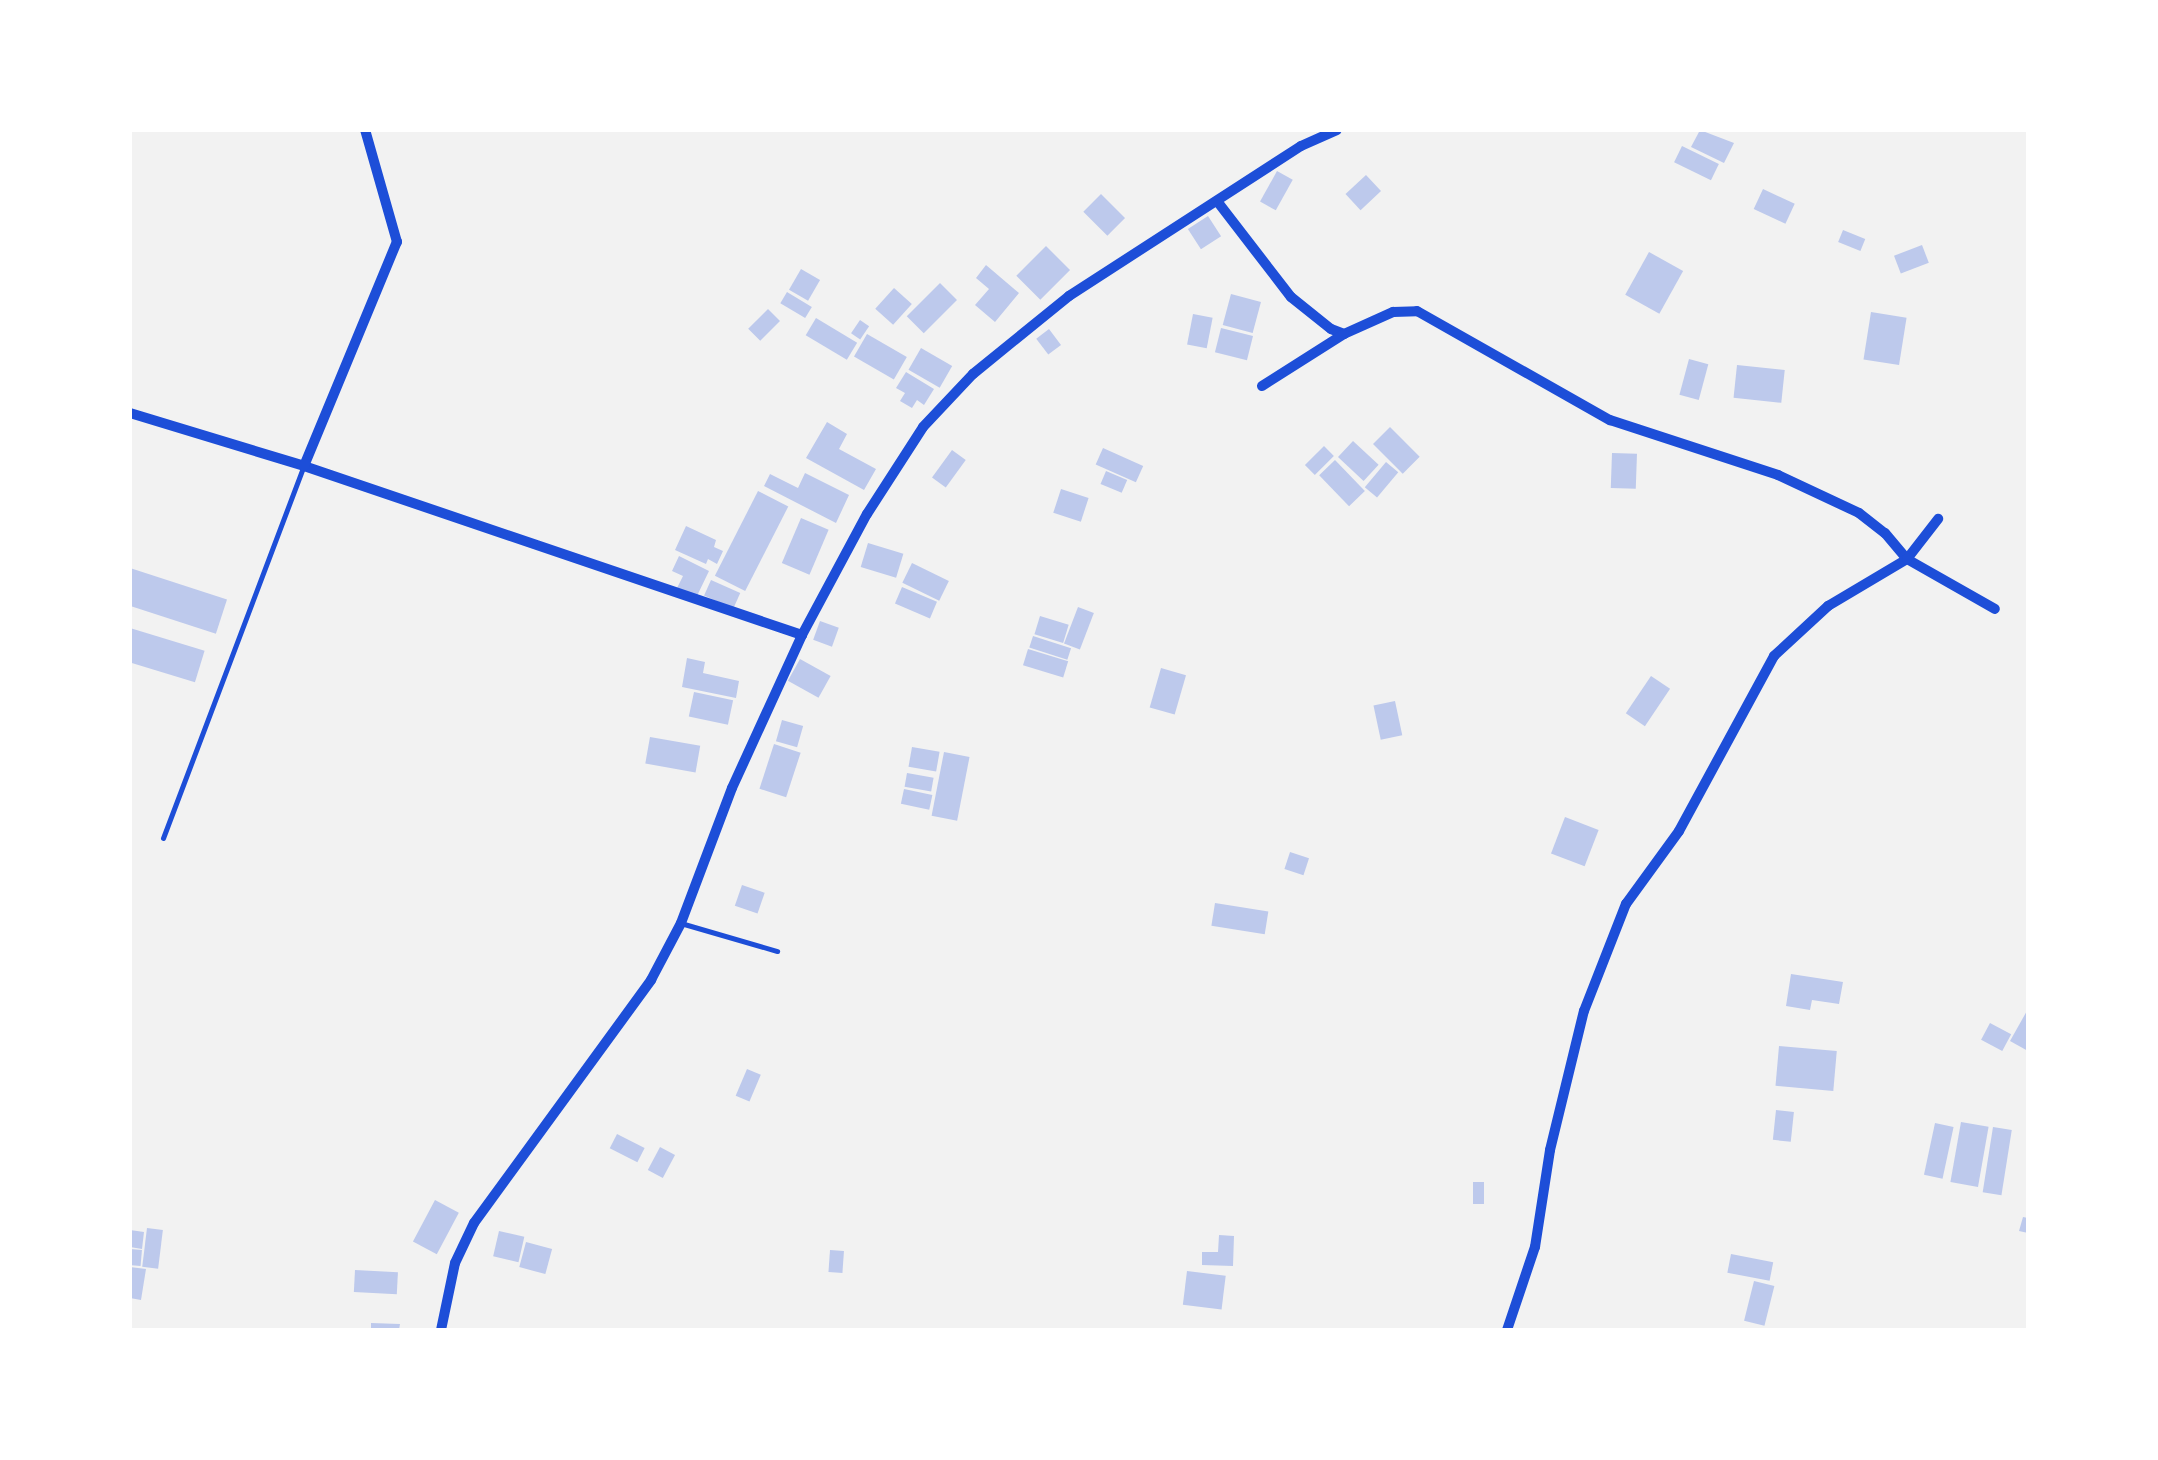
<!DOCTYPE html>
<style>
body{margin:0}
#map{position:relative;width:2158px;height:1460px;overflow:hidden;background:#f2f2f2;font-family:"PT Sans Narrow",sans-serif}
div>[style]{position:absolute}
.building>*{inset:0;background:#bdc9ec;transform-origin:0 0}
.service>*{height:5px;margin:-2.5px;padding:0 2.5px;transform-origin:2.5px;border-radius:2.5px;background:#1d4ed8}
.minor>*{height:10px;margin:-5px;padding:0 5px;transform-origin:5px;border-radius:5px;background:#1d4ed8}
span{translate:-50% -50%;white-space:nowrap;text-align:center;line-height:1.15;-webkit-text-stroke:10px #fff;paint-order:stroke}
.frame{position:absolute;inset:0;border:132px solid #fff;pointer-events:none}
</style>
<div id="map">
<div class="building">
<i style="clip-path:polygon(1700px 130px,1734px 143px,1724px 163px,1691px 147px)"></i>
<i style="left:1682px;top:146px;width:41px;height:18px;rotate:26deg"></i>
<i style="left:1277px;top:171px;width:18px;height:35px;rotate:29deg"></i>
<i style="left:1366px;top:175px;width:22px;height:28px;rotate:47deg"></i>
<i style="left:1763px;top:189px;width:35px;height:22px;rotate:25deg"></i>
<i style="left:1101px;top:194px;width:34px;height:25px;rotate:45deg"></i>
<i style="left:1208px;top:216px;width:24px;height:24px;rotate:57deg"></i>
<i style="left:1843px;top:230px;width:24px;height:13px;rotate:22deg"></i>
<i style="left:1922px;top:245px;width:19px;height:30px;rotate:69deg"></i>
<i style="left:1046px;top:246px;width:34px;height:42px;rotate:45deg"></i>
<i style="left:1649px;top:252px;width:39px;height:49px;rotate:29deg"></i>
<i style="clip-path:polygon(986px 265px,1019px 293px,995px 322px,975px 305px,989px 289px,976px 278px)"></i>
<i style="left:801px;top:269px;width:22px;height:24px;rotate:30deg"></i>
<i style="left:940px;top:283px;width:24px;height:47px;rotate:45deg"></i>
<i style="left:894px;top:288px;width:24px;height:28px;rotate:42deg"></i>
<i style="left:787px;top:292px;width:29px;height:13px;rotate:31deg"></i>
<i style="left:1231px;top:294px;width:31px;height:32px;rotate:15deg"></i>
<i style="left:768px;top:309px;width:17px;height:28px;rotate:45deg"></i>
<i style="left:1871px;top:312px;width:36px;height:48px;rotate:9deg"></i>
<i style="left:1193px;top:314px;width:20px;height:31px;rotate:11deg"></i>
<i style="left:816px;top:318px;width:48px;height:20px;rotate:31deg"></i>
<i style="left:860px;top:320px;width:11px;height:16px;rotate:34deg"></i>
<i style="left:1221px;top:328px;width:33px;height:25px;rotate:14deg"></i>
<i style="left:1049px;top:329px;width:20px;height:16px;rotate:53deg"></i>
<i style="left:867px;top:334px;width:46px;height:26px;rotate:30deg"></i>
<i style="left:921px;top:348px;width:36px;height:25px;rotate:30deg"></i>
<i style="left:1689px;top:359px;width:20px;height:37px;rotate:15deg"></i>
<i style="left:1737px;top:365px;width:48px;height:33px;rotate:6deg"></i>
<i style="clip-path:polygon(906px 372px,934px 389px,924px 405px,917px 400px,912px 408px,900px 401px,905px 393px,896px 388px)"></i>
<i style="clip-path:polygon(827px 422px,847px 434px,839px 449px,876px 469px,864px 490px,806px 458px)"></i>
<i style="left:1390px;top:427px;width:42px;height:24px;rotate:45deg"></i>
<i style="left:1353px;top:441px;width:35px;height:22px;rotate:43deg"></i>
<i style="left:1324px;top:446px;width:14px;height:27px;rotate:45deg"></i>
<i style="left:1103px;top:448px;width:44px;height:18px;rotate:24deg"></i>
<i style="left:952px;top:450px;width:17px;height:34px;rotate:36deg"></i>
<i style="left:1612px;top:453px;width:25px;height:35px;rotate:2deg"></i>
<i style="left:1335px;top:460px;width:43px;height:22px;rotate:46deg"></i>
<i style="left:1386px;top:462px;width:16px;height:33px;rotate:40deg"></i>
<i style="left:1106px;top:471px;width:23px;height:14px;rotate:23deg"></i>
<i style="clip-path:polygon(805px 473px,849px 495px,836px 523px,764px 486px,770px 474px,798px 488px)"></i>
<i style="left:1061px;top:489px;width:29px;height:25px;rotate:18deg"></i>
<i style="left:758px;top:491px;width:34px;height:95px;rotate:27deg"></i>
<i style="left:801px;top:518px;width:30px;height:49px;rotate:23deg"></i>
<i style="clip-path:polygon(686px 526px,716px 540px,714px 547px,723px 551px,717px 564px,708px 559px,706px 564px,675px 550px)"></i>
<i style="left:868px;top:543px;width:37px;height:25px;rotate:17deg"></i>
<i style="clip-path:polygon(679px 556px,709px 571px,696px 598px,677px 588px,683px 576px,672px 571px)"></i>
<i style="left:912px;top:563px;width:41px;height:22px;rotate:26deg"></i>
<i style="left:130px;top:568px;width:102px;height:36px;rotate:18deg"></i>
<i style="left:711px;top:580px;width:32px;height:17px;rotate:24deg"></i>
<i style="left:902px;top:587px;width:38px;height:18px;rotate:23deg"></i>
<i style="left:1078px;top:607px;width:17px;height:39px;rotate:21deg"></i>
<i style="left:1040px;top:616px;width:30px;height:19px;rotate:17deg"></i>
<i style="left:820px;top:621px;width:20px;height:20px;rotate:20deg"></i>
<i style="left:130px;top:628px;width:78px;height:33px;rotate:17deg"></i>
<i style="left:1033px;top:636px;width:40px;height:12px;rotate:18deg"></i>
<i style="left:1028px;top:649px;width:42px;height:17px;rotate:17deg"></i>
<i style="clip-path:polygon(687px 658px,705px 662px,703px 673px,739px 681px,736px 698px,682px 687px)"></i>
<i style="left:800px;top:659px;width:35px;height:25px;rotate:29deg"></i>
<i style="left:1161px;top:668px;width:26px;height:41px;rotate:16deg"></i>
<i style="left:1651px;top:676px;width:23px;height:45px;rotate:34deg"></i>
<i style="left:694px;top:692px;width:40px;height:25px;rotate:12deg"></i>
<i style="left:1395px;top:701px;width:35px;height:22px;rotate:78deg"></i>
<i style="left:782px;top:720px;width:22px;height:22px;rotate:16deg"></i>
<i style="left:650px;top:737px;width:51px;height:27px;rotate:10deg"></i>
<i style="left:774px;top:744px;width:28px;height:47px;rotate:18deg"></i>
<i style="left:912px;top:747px;width:28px;height:20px;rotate:10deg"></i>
<i style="left:944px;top:752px;width:26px;height:65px;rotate:11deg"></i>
<i style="left:907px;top:773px;width:27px;height:14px;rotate:10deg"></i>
<i style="left:904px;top:789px;width:29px;height:15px;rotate:12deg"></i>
<i style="left:1565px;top:817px;width:36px;height:39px;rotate:21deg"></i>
<i style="left:1290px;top:852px;width:20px;height:18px;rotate:18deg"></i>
<i style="left:742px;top:885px;width:24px;height:22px;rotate:19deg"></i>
<i style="left:1215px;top:903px;width:54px;height:23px;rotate:9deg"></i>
<i style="clip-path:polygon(1791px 974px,1843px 982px,1839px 1004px,1812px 1000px,1810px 1010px,1786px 1006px)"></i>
<i style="clip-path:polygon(2028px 1009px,2028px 1051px,2010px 1041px)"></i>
<i style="left:1990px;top:1023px;width:24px;height:19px;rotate:28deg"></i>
<i style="left:1779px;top:1046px;width:58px;height:40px;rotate:5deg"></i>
<i style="left:747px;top:1069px;width:15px;height:29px;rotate:23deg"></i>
<i style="left:1776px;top:1110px;width:18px;height:30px;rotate:6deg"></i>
<i style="left:1961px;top:1122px;width:28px;height:61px;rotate:10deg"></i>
<i style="left:1935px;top:1123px;width:19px;height:53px;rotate:12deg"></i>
<i style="left:1993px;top:1127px;width:19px;height:66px;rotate:9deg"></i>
<i style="left:617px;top:1134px;width:31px;height:16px;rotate:27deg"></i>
<i style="left:660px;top:1147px;width:17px;height:26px;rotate:28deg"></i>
<i style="left:1473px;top:1182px;width:11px;height:22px"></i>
<i style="left:435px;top:1200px;width:27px;height:47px;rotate:28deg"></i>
<i style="clip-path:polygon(2023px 1217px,2028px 1218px,2028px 1233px,2019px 1231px)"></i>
<i style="left:147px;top:1228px;width:16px;height:39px;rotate:7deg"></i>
<i style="clip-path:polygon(130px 1230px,144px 1232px,142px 1249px,130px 1247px)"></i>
<i style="left:499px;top:1231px;width:26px;height:26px;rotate:13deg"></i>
<i style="clip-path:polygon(1219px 1235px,1234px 1236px,1233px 1266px,1202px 1265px,1202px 1252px,1218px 1252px)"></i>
<i style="left:526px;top:1242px;width:27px;height:26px;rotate:15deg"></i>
<i style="left:130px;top:1249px;width:12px;height:16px;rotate:5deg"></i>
<i style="left:830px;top:1250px;width:14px;height:22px;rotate:4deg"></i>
<i style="left:1731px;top:1254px;width:43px;height:19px;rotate:11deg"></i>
<i style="clip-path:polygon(130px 1267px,146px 1269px,141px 1300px,130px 1298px)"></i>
<i style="left:355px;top:1270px;width:43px;height:22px;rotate:3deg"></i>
<i style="left:1187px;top:1271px;width:39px;height:34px;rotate:7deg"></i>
<i style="left:1754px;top:1281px;width:21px;height:41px;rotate:14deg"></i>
<i style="clip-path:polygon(371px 1323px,400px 1324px,399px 1330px,371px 1330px)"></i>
</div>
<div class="service">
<i style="left:163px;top:838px;width:396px;rotate:-69.3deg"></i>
<i style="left:684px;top:924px;width:97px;rotate:16.2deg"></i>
</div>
<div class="minor">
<i style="left:1217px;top:201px;width:121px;rotate:52.4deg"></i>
<i style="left:1291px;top:297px;width:51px;rotate:38.7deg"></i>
<i style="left:1331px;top:329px;width:14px;rotate:21deg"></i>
<i style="left:1344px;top:334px;width:54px;rotate:-24.2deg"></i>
<i style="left:1393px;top:312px;width:24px;rotate:-2deg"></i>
<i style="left:1417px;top:311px;width:222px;rotate:29.5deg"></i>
<i style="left:1610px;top:420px;width:177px;rotate:18.1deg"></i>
<i style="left:1778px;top:475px;width:89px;rotate:25.1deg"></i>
<i style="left:1859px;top:513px;width:33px;rotate:38deg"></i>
<i style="left:1885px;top:533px;width:34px;rotate:50deg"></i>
<i style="left:1907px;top:559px;width:101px;rotate:29.6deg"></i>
<i style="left:1262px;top:386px;width:97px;rotate:-32.4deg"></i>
<i style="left:130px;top:413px;width:182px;rotate:16.9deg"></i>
<i style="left:304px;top:466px;width:526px;rotate:18.75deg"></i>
<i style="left:304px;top:466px;width:243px;rotate:-67.5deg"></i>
<i style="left:397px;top:242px;width:116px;rotate:-105.9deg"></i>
<i style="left:441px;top:1330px;width:68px;rotate:-78.2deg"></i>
<i style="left:455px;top:1263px;width:44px;rotate:-64.6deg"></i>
<i style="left:474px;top:1223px;width:301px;rotate:-53.9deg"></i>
<i style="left:651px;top:980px;width:64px;rotate:-62.2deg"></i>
<i style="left:681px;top:923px;width:144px;rotate:-69.3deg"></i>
<i style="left:732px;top:788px;width:168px;rotate:-65.4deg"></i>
<i style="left:802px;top:635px;width:137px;rotate:-61.8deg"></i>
<i style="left:867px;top:514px;width:103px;rotate:-57.2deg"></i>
<i style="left:923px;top:427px;width:73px;rotate:-46.7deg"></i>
<i style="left:973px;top:374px;width:124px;rotate:-39.1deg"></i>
<i style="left:1069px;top:296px;width:276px;rotate:-32.9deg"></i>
<i style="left:1301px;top:146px;width:39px;rotate:-24deg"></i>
<i style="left:1507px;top:1330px;width:88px;rotate:-71.4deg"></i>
<i style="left:1535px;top:1247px;width:98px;rotate:-81.2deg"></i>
<i style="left:1550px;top:1150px;width:143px;rotate:-76.3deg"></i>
<i style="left:1584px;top:1011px;width:115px;rotate:-68.6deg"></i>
<i style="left:1626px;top:904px;width:90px;rotate:-54deg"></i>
<i style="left:1679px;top:831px;width:199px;rotate:-61.5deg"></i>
<i style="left:1774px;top:656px;width:74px;rotate:-42.8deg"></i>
<i style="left:1828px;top:606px;width:92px;rotate:-30.7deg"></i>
<i style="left:1907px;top:559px;width:51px;rotate:-52.2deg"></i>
</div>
<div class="frame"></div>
</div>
